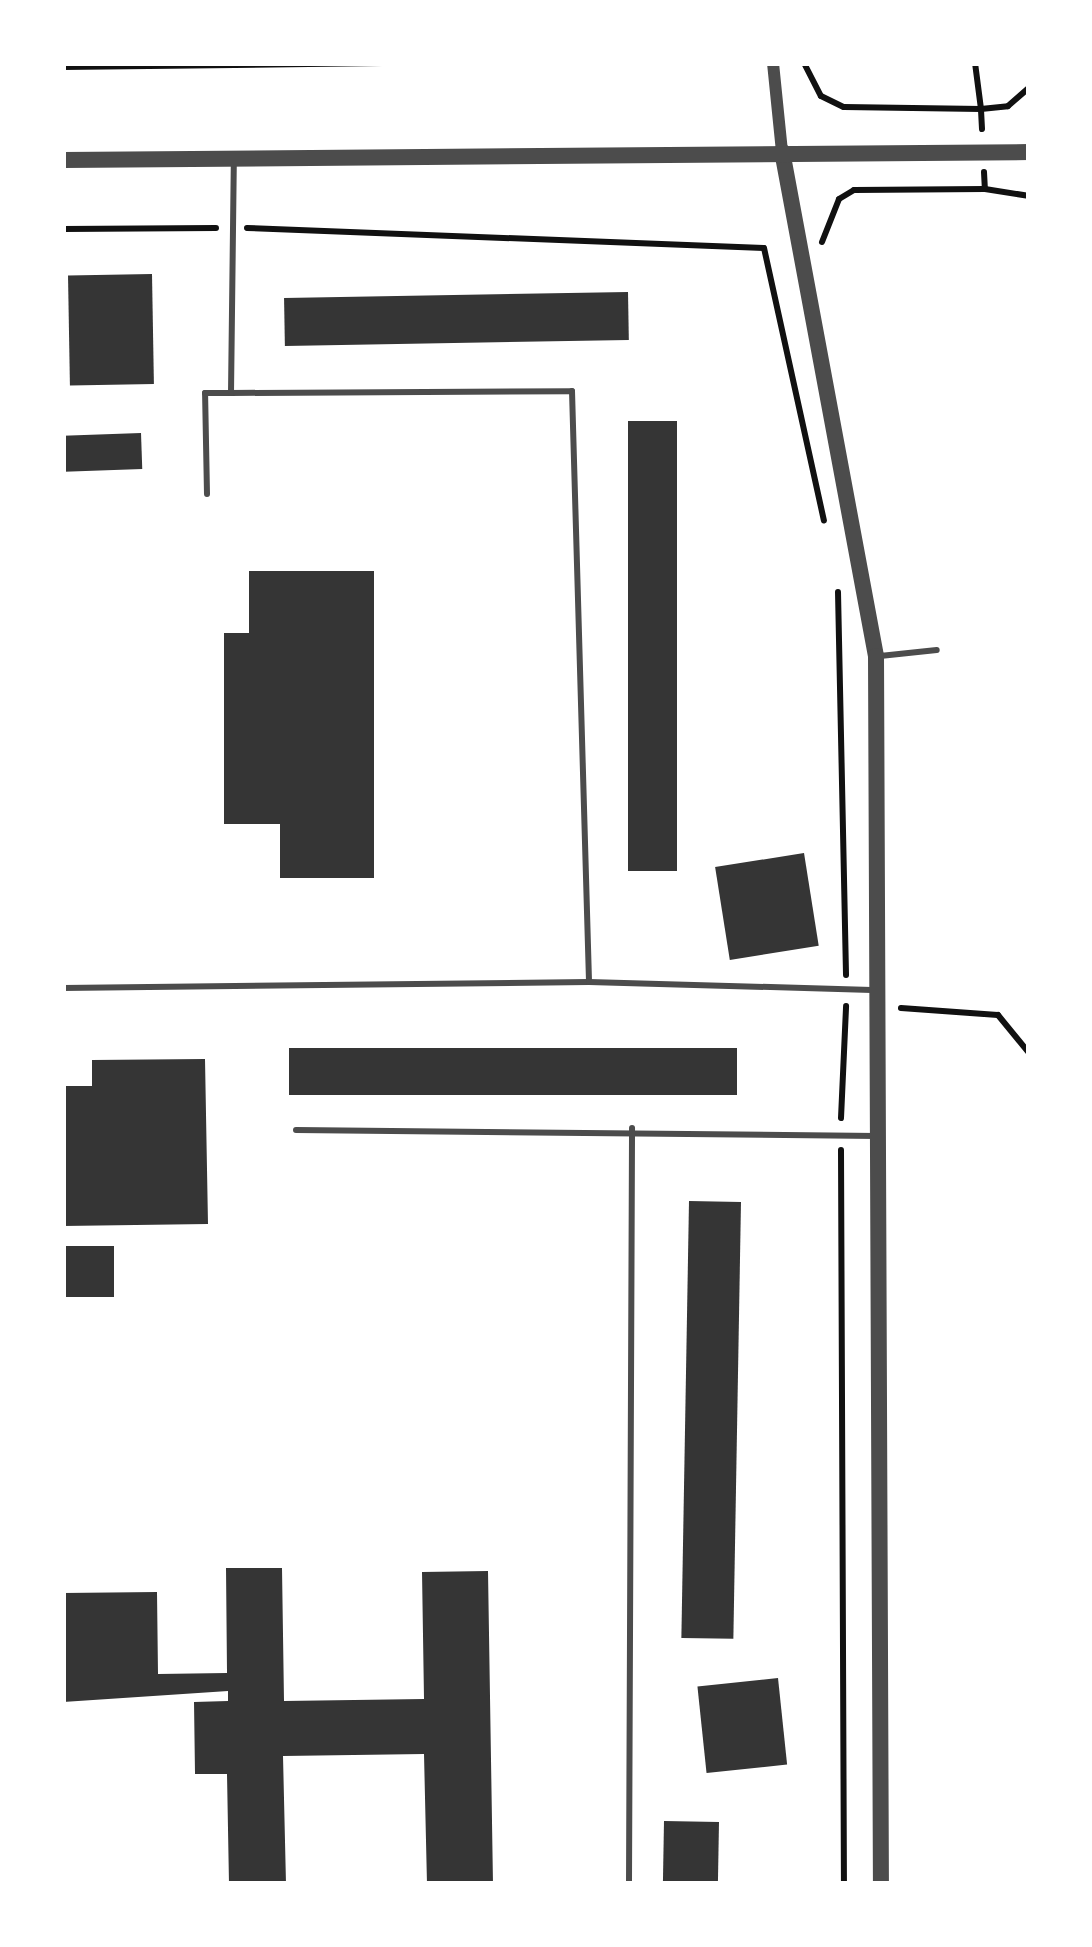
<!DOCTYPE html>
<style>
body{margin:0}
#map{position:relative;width:1092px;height:1947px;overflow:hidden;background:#fff;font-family:Arial,sans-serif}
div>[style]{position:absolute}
.building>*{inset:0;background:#353535;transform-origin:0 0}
.path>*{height:6px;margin:-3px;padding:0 3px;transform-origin:3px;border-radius:3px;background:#111}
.service>*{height:6px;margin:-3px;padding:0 3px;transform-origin:3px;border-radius:3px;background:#4c4c4c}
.minor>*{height:12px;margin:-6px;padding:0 6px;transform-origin:6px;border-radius:6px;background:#4c4c4c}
.tertiary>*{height:16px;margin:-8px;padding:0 8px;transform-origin:8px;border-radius:8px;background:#4c4c4c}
span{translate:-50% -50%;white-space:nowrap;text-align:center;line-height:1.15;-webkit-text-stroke:9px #fff;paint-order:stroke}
.frame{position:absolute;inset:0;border:66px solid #fff;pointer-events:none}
</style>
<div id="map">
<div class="building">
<i style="left:152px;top:274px;width:110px;height:84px;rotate:89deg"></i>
<i style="left:628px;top:292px;width:48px;height:344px;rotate:89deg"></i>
<i style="left:677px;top:421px;width:450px;height:49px;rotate:90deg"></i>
<i style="left:141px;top:433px;width:36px;height:78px;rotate:88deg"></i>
<i style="clip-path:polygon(249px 571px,374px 571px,374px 878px,280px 878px,280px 824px,224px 824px,224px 633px,249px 633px)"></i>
<i style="left:804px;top:853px;width:94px;height:90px;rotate:81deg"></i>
<i style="left:289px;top:1048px;width:448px;height:47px"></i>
<i style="clip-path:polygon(205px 1059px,208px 1224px,63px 1226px,63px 1086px,92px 1086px,92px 1060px)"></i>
<i style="left:689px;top:1201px;width:52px;height:437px;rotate:1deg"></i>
<i style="left:63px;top:1246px;width:51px;height:51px"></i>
<i style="clip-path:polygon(226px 1568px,282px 1568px,284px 1701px,424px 1699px,422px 1572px,488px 1571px,493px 1884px,427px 1884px,424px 1754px,283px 1756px,286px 1884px,229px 1884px,227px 1774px,195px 1774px,194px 1702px,228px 1701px,228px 1691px,63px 1702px,63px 1593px,157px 1592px,158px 1674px,227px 1673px)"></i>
<i style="left:778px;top:1678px;width:87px;height:81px;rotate:84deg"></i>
<i style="left:664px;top:1821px;width:55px;height:63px;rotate:1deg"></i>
</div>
<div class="path">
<i style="left:804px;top:63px;width:37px;rotate:63deg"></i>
<i style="left:821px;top:96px;width:25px;rotate:26deg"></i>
<i style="left:844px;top:107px;width:137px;rotate:0.8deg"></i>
<i style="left:981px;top:109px;width:46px;rotate:-97.4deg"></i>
<i style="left:63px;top:67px;width:319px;rotate:-0.7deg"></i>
<i style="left:982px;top:129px;width:20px;rotate:-93deg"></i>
<i style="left:981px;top:109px;width:27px;rotate:-6deg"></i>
<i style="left:1008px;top:106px;width:28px;rotate:-41deg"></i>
<i style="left:984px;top:172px;width:17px;rotate:87deg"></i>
<i style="left:985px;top:189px;width:45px;rotate:9deg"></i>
<i style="left:247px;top:228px;width:517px;rotate:2.22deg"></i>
<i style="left:764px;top:248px;width:279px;rotate:77.6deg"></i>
<i style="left:63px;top:229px;width:153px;rotate:-0.4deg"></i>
<i style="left:822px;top:242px;width:46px;rotate:-68.4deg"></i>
<i style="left:839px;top:199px;width:17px;rotate:-31deg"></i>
<i style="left:854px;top:190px;width:131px;rotate:-0.4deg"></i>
<i style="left:838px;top:592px;width:383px;rotate:88.8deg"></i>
<i style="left:901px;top:1008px;width:97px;rotate:4.1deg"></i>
<i style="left:998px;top:1015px;width:49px;rotate:50.8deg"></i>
<i style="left:841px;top:1118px;width:112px;rotate:-87.4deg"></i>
<i style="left:841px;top:1150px;width:734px;rotate:89.77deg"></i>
</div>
<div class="service">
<i style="left:231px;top:393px;width:341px;rotate:-0.3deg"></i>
<i style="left:572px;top:391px;width:591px;rotate:88.35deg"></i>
<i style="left:207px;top:494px;width:101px;rotate:-91.1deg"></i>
<i style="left:205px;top:393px;width:26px"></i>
<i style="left:231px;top:393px;width:231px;rotate:-89.3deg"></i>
<i style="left:880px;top:656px;width:57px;rotate:-6deg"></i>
<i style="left:63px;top:988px;width:526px;rotate:-0.65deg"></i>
<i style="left:589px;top:982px;width:283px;rotate:1.6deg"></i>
<i style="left:296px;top:1130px;width:581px;rotate:0.59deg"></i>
<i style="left:629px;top:1884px;width:756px;rotate:-89.77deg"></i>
</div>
<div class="minor">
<i style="left:773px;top:63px;width:88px;rotate:84.2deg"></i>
</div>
<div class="tertiary">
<i style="left:782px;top:151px;width:514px;rotate:79.46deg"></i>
<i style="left:876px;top:656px;width:1228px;rotate:89.77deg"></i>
<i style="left:63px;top:160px;width:966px;rotate:-0.47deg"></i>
</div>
<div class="frame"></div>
</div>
